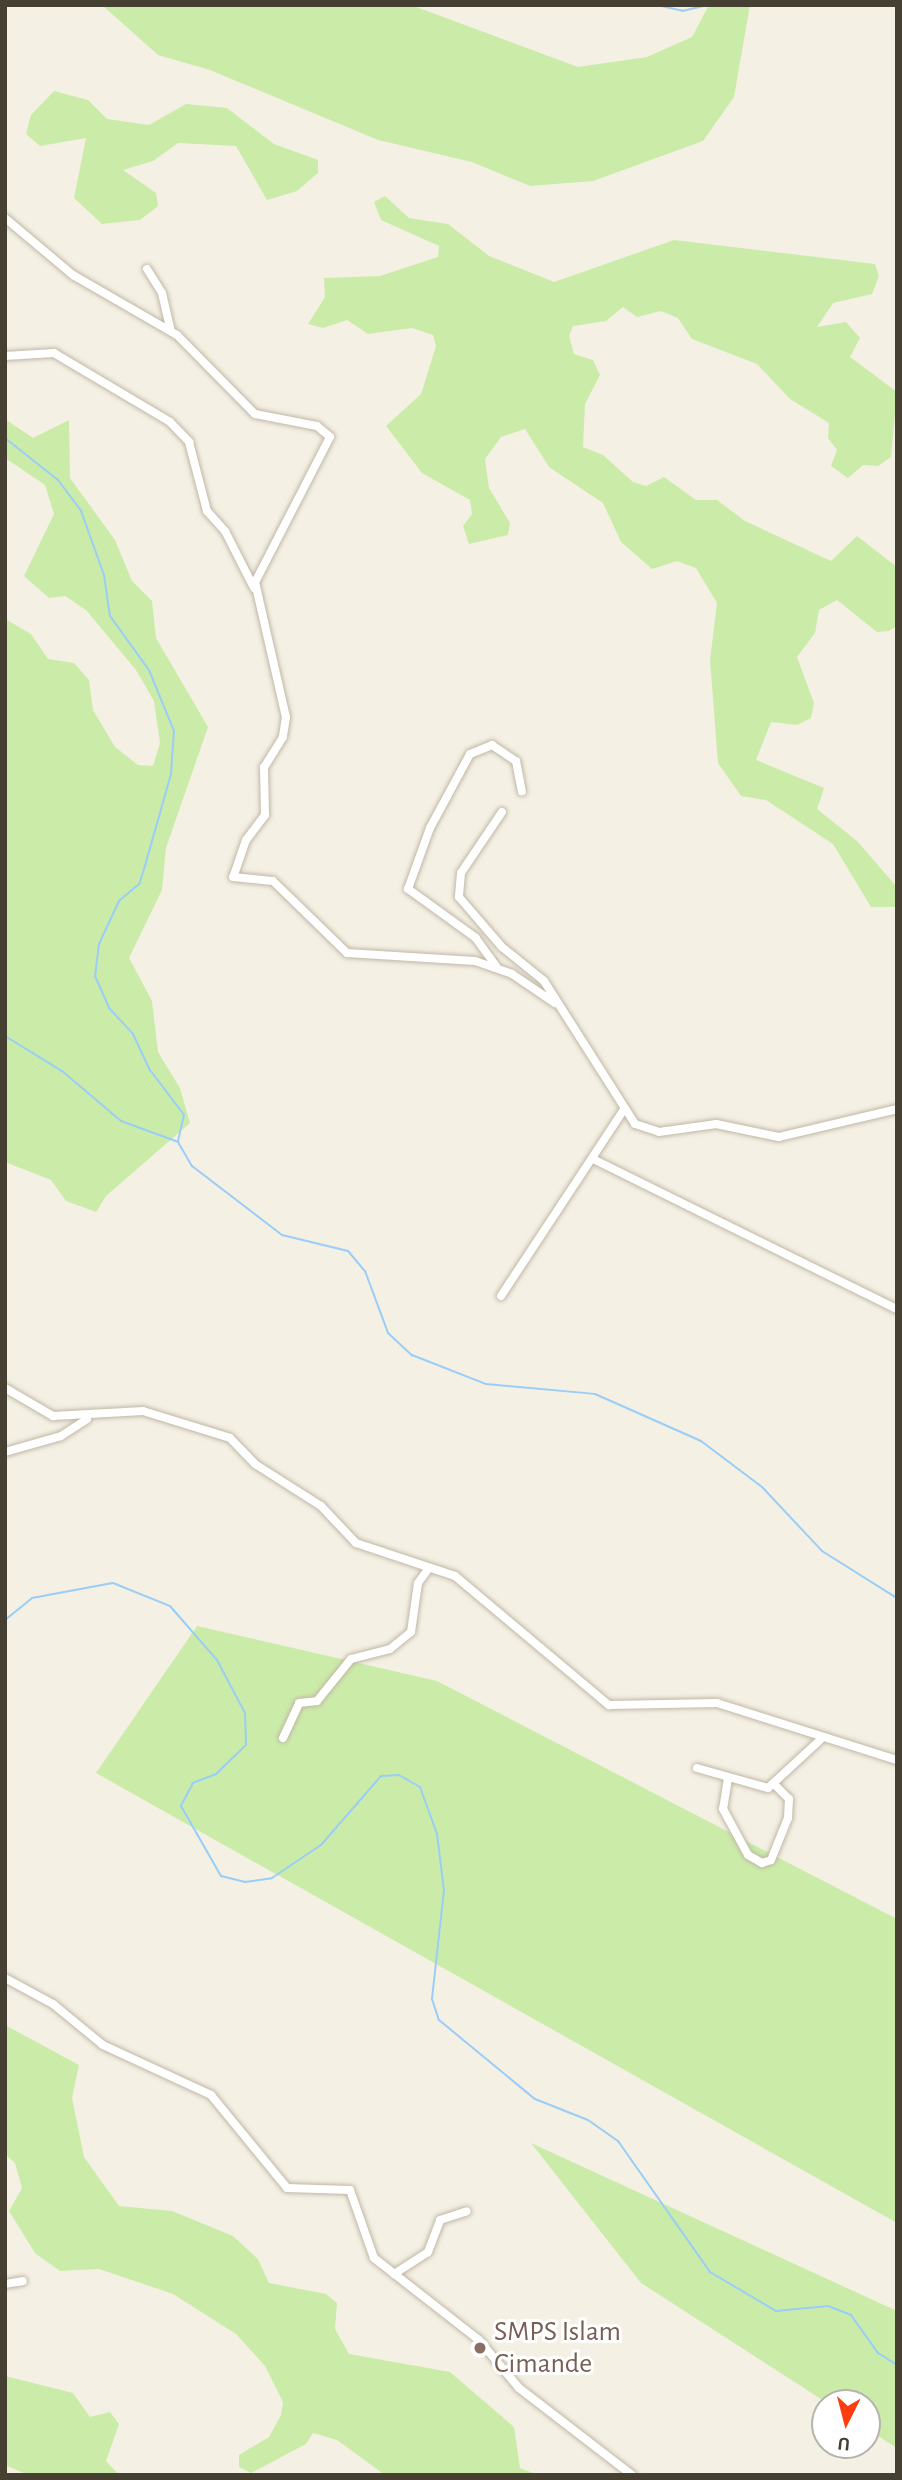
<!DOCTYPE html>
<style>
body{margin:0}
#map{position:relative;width:902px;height:2480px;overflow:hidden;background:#f4f0e4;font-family:"Alegreya Sans",sans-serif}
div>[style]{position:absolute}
.green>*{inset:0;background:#cbeca9}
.stream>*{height:2px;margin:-1px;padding:0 1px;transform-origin:1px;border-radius:1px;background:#9acdf7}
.roads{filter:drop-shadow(0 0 2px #c0b8a6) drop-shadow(0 0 2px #c0b8a6)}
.street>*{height:8px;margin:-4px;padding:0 4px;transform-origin:4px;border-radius:4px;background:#fff}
.dots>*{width:19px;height:19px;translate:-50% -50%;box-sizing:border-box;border:4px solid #fff;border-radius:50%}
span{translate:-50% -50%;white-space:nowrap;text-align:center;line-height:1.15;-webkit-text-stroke:6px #fff;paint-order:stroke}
.education-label{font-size:28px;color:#785e54}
.left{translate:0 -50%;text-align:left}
.frame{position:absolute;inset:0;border:7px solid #464033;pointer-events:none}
.north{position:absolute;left:811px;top:2389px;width:70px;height:70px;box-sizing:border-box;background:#fff;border:2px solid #b5b3ad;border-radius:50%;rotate:186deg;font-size:19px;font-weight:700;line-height:28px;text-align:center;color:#464033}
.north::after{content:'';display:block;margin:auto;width:24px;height:32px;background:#ff3e10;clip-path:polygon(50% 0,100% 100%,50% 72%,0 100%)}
</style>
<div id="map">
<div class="green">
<i style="clip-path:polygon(102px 5px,411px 5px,578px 67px,647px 57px,692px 37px,709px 5px,750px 5px,734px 97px,703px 141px,593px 181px,530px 186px,472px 162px,378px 140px,210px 70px,158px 55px)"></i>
<i style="clip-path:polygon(54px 91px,88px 100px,107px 119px,149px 125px,186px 104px,227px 108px,274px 144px,318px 160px,318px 173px,297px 191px,267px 200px,236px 146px,178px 143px,153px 161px,123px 170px,156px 193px,158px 206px,140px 220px,102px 224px,74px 198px,86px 138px,40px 146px,26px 134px,31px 115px)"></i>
<i style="clip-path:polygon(385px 196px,409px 218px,448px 224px,489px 256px,554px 282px,674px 240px,875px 264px,879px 276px,872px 294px,833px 303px,817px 327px,846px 322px,860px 338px,850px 357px,897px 392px,891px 457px,878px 466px,863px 465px,848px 478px,831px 466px,837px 450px,828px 438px,829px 423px,790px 399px,757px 364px,692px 339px,678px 318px,661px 311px,637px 317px,623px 307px,606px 321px,573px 326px,569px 336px,574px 354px,593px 360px,600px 375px,585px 404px,583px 447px,603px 455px,633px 482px,646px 486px,664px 477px,696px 500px,717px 500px,745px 521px,831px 561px,857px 536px,897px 567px,897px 626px,889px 631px,877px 632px,837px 600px,819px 610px,815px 633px,797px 657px,814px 703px,811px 718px,797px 725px,771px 722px,756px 760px,824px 788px,817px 809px,857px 841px,896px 886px,897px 907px,871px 907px,833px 844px,766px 800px,741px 796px,718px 763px,710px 660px,717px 603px,696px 568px,677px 561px,652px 569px,621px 542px,603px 503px,549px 467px,525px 429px,501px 437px,485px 459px,489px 488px,510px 523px,508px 535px,469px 544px,463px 526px,472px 514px,470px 500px,422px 473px,386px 426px,421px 394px,436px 346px,433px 335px,412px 328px,368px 334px,347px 320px,323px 328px,308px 324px,325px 297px,324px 278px,380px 276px,438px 257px,439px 246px,381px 220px,374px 202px)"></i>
<i style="clip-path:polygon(5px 419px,33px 438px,69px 420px,70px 478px,115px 540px,132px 581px,152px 601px,156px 638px,208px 727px,166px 848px,162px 890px,129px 958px,152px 1001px,158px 1052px,180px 1088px,190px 1123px,106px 1196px,96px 1212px,66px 1201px,51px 1180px,5px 1162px,5px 619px,31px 634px,48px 659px,74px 663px,89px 680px,93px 710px,115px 747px,138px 765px,153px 766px,160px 743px,154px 701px,136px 670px,86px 610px,65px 596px,49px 598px,24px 576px,54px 514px,45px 485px,5px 458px)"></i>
<i style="clip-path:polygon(197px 1626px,437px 1681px,897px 1919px,897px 2223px,96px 1773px)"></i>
<i style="clip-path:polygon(5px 2025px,79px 2065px,72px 2098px,84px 2157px,119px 2206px,172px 2211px,233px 2236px,258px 2259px,269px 2283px,326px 2294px,337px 2303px,335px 2329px,349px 2354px,450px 2372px,514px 2427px,520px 2468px,538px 2475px,385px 2475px,337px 2440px,313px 2433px,306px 2444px,251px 2473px,239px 2467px,239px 2455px,269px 2437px,281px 2415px,283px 2402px,265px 2366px,236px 2334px,173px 2294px,99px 2269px,60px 2271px,35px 2253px,9px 2211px,22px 2188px,15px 2163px,5px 2154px)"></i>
<i style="clip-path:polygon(531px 2143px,897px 2311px,897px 2448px,867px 2429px,867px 2403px,827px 2403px,641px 2283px)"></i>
<i style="clip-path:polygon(5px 2376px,73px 2393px,90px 2417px,110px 2412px,119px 2424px,106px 2461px,119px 2475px,28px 2475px,5px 2465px)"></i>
</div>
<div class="stream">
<i style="left:657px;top:5px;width:26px;rotate:13deg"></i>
<i style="left:682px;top:11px;width:28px;rotate:-13deg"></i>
<i style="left:5px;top:438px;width:68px;rotate:38.4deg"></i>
<i style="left:58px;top:480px;width:39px;rotate:53deg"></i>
<i style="left:81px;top:511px;width:68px;rotate:70.2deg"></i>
<i style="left:104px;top:575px;width:41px;rotate:81.7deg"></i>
<i style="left:110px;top:616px;width:67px;rotate:54.2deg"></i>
<i style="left:149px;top:670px;width:66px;rotate:67.7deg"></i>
<i style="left:174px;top:731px;width:43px;rotate:94deg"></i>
<i style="left:171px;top:774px;width:96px;rotate:105.8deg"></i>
<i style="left:145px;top:866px;width:19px;rotate:108deg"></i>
<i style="left:139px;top:884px;width:26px;rotate:140deg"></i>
<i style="left:119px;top:901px;width:47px;rotate:114.9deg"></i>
<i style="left:99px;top:944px;width:32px;rotate:97deg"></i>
<i style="left:95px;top:976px;width:35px;rotate:66deg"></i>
<i style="left:109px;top:1008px;width:35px;rotate:47deg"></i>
<i style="left:133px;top:1034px;width:40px;rotate:65deg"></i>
<i style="left:150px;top:1070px;width:56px;rotate:52.9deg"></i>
<i style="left:184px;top:1115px;width:27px;rotate:103deg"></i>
<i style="left:5px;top:1036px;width:67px;rotate:31.6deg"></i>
<i style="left:62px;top:1071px;width:77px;rotate:40.3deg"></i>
<i style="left:121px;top:1121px;width:61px;rotate:20.2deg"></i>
<i style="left:178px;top:1142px;width:28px;rotate:60deg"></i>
<i style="left:192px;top:1166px;width:113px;rotate:37.5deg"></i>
<i style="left:282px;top:1235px;width:68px;rotate:13.6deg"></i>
<i style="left:348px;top:1251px;width:26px;rotate:50deg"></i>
<i style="left:365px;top:1271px;width:66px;rotate:69.6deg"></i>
<i style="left:388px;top:1333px;width:33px;rotate:43deg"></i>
<i style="left:412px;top:1355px;width:79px;rotate:21.4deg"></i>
<i style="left:486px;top:1384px;width:109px;rotate:5.2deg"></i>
<i style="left:595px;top:1394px;width:116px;rotate:23.9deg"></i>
<i style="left:701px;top:1441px;width:76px;rotate:37deg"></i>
<i style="left:762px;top:1487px;width:88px;rotate:46.8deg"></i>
<i style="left:822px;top:1551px;width:89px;rotate:32.1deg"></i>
<i style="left:5px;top:1620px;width:35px;rotate:-39deg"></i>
<i style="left:32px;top:1598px;width:82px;rotate:-10.5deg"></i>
<i style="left:113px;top:1583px;width:61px;rotate:22deg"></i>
<i style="left:170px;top:1606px;width:72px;rotate:49deg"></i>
<i style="left:217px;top:1660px;width:60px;rotate:62.2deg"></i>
<i style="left:245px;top:1713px;width:32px;rotate:88deg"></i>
<i style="left:246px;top:1745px;width:42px;rotate:136deg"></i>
<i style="left:216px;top:1774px;width:25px;rotate:159deg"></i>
<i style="left:193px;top:1783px;width:26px;rotate:118deg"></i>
<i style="left:181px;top:1806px;width:81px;rotate:60.3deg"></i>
<i style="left:221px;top:1876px;width:25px;rotate:14deg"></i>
<i style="left:245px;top:1882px;width:27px;rotate:-8deg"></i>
<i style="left:272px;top:1878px;width:59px;rotate:-34deg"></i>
<i style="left:321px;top:1845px;width:91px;rotate:-49deg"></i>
<i style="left:381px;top:1776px;width:18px;rotate:-3deg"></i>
<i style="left:399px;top:1775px;width:24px;rotate:30deg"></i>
<i style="left:420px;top:1787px;width:50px;rotate:70.1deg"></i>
<i style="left:437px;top:1834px;width:56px;rotate:82.9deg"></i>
<i style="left:444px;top:1890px;width:110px;rotate:96.3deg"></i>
<i style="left:432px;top:1999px;width:22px;rotate:72deg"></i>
<i style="left:439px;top:2020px;width:124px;rotate:39.5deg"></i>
<i style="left:535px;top:2099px;width:57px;rotate:21.6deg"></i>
<i style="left:588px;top:2120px;width:37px;rotate:35deg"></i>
<i style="left:618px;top:2141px;width:160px;rotate:54.9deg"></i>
<i style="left:710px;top:2272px;width:77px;rotate:30.6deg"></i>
<i style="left:776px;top:2311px;width:52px;rotate:-5.5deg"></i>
<i style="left:828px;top:2306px;width:25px;rotate:21deg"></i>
<i style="left:851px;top:2315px;width:47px;rotate:54.6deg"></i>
<i style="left:878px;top:2353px;width:22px;rotate:32deg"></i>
</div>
<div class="roads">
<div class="street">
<i style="left:5px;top:218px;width:89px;rotate:40deg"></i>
<i style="left:73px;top:275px;width:120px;rotate:30deg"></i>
<i style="left:177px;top:335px;width:111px;rotate:45.4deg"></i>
<i style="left:255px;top:414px;width:63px;rotate:11deg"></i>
<i style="left:317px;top:426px;width:17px;rotate:40deg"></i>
<i style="left:330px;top:437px;width:163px;rotate:117.3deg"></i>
<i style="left:255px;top:582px;width:139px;rotate:77.1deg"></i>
<i style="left:286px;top:717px;width:20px;rotate:99deg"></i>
<i style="left:283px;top:737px;width:36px;rotate:122deg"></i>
<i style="left:264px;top:767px;width:48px;rotate:88.8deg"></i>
<i style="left:265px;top:815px;width:31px;rotate:127deg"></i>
<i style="left:246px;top:840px;width:39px;rotate:109deg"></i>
<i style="left:233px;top:877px;width:40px;rotate:5.7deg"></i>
<i style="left:273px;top:881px;width:103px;rotate:44.2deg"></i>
<i style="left:347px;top:953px;width:128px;rotate:3.6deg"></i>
<i style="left:475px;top:961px;width:39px;rotate:19deg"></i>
<i style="left:512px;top:974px;width:52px;rotate:34deg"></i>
<i style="left:147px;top:269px;width:28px;rotate:58deg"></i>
<i style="left:162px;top:293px;width:39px;rotate:77deg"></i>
<i style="left:5px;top:356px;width:49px;rotate:-3.5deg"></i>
<i style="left:54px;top:353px;width:135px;rotate:30.7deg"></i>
<i style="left:170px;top:422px;width:28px;rotate:46deg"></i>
<i style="left:189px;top:442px;width:71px;rotate:75.4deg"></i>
<i style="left:207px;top:511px;width:27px;rotate:48deg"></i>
<i style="left:225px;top:531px;width:64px;rotate:63deg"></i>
<i style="left:502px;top:812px;width:73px;rotate:123.9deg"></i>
<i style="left:461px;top:873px;width:24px;rotate:95deg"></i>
<i style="left:459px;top:897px;width:66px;rotate:49.3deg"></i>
<i style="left:502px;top:947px;width:54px;rotate:39deg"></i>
<i style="left:544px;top:981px;width:169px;rotate:57.5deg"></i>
<i style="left:635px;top:1124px;width:25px;rotate:18deg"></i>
<i style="left:659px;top:1132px;width:58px;rotate:-8deg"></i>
<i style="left:716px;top:1124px;width:64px;rotate:11.7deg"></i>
<i style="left:779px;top:1137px;width:121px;rotate:-13.3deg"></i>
<i style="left:496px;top:966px;width:34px;rotate:-126deg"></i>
<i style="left:476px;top:938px;width:84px;rotate:-144.2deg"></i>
<i style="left:408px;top:889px;width:65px;rotate:-70.2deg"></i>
<i style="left:430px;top:828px;width:84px;rotate:-61.6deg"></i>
<i style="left:470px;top:754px;width:24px;rotate:-22deg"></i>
<i style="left:492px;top:745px;width:29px;rotate:34deg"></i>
<i style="left:516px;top:761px;width:31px;rotate:79deg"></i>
<i style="left:593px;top:1159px;width:339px;rotate:26.3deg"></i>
<i style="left:501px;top:1296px;width:222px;rotate:-56.6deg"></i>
<i style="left:5px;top:1388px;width:56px;rotate:30.3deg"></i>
<i style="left:53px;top:1416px;width:90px;rotate:-3.2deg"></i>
<i style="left:143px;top:1411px;width:91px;rotate:17.2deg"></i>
<i style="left:230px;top:1438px;width:36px;rotate:46deg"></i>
<i style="left:255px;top:1464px;width:78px;rotate:32.5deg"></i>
<i style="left:321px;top:1506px;width:51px;rotate:46.6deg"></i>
<i style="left:356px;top:1543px;width:104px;rotate:18.4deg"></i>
<i style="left:455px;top:1576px;width:201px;rotate:40deg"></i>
<i style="left:609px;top:1705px;width:108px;rotate:-1.1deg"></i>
<i style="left:717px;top:1703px;width:189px;rotate:17.6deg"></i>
<i style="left:5px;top:1452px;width:58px;rotate:-15.9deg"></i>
<i style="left:61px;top:1436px;width:31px;rotate:-33deg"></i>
<i style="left:283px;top:1738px;width:38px;rotate:-65deg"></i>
<i style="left:299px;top:1703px;width:18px;rotate:-6deg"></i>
<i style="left:317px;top:1701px;width:54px;rotate:-51deg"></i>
<i style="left:351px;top:1659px;width:40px;rotate:-14.4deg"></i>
<i style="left:390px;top:1649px;width:27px;rotate:-39deg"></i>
<i style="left:411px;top:1632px;width:49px;rotate:-81.9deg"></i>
<i style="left:418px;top:1583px;width:19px;rotate:-54deg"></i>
<i style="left:697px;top:1768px;width:74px;rotate:15.7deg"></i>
<i style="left:768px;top:1788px;width:71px;rotate:-42.7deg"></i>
<i style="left:728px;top:1778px;width:31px;rotate:99deg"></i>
<i style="left:723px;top:1809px;width:52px;rotate:61.5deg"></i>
<i style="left:748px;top:1855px;width:16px;rotate:30deg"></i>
<i style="left:762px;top:1863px;width:9px;rotate:-18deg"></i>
<i style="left:771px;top:1860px;width:45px;rotate:-68deg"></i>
<i style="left:788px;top:1818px;width:19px;rotate:-87deg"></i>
<i style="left:789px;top:1799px;width:18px;rotate:-135deg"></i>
<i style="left:5px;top:1978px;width:55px;rotate:28.4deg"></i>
<i style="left:53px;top:2004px;width:65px;rotate:39.4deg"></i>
<i style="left:103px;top:2045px;width:119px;rotate:24.8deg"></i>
<i style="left:211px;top:2095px;width:120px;rotate:50.7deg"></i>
<i style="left:287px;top:2188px;width:63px;rotate:1.8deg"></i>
<i style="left:350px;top:2190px;width:72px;rotate:70.6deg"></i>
<i style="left:374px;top:2258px;width:133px;rotate:38deg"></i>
<i style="left:479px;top:2340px;width:62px;rotate:50.2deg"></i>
<i style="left:519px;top:2388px;width:143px;rotate:37.6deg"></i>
<i style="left:394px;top:2274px;width:40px;rotate:-32.9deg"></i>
<i style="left:428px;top:2252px;width:34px;rotate:-69deg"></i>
<i style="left:440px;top:2220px;width:28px;rotate:-18deg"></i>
<i style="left:5px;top:2284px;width:18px;rotate:-9deg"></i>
</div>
</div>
<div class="dots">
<i style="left:480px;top:2348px;background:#8d6e63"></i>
</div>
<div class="education-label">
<span class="left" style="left:494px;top:2348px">SMPS Islam<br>Cimande</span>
</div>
<div class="frame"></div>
<div class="north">U</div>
</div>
